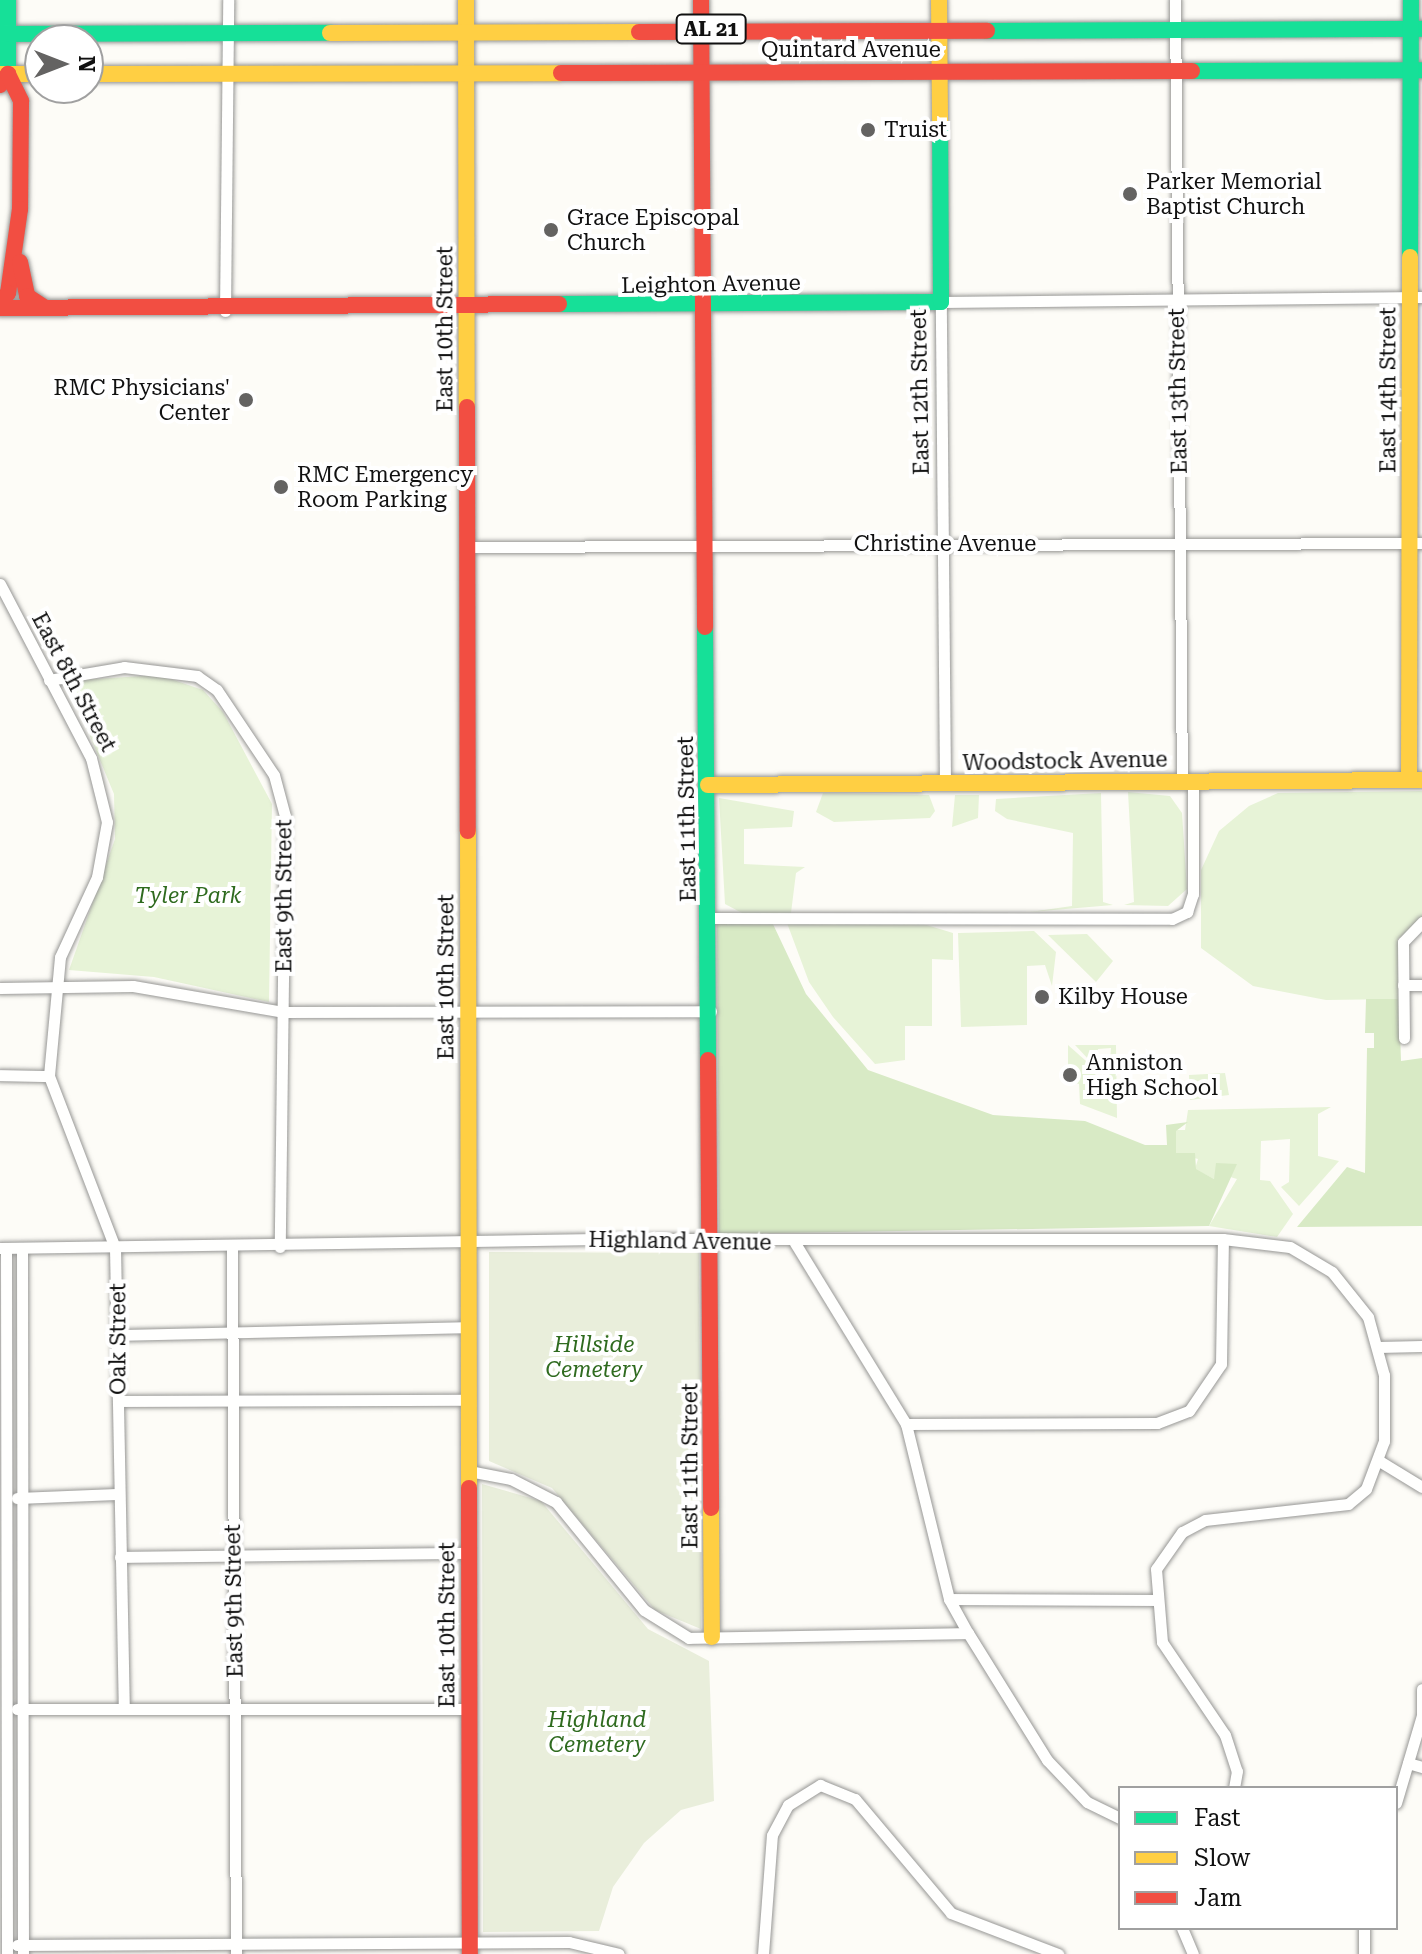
<!DOCTYPE html>
<style>
body{margin:0}
#map{position:relative;width:1422px;height:1954px;overflow:hidden;background:#fdfcf7;font-family:"Roboto Serif",serif}
div>[style]{position:absolute}
.green>*{inset:0;background:#e7f3d7}
.forest>*{inset:0;background:#d8eac5}
.cemetery>*{inset:0;background:#e9eedb}
.roads{filter:drop-shadow(0 0 2px #979795) drop-shadow(0 0 2px #979795)}
.street>*{height:11px;margin:-5.5px;padding:0 5.5px;transform-origin:5.5px;border-radius:5.5px;background:#fffffe}
.fast>*{height:16px;margin:-8px;padding:0 8px;transform-origin:8px;border-radius:8px;background:#16e098}
.slow>*{height:16px;margin:-8px;padding:0 8px;transform-origin:8px;border-radius:8px;background:#ffcf43}
.jam>*{height:16px;margin:-8px;padding:0 8px;transform-origin:8px;border-radius:8px;background:#f24e42}
.dots>*{width:22px;height:22px;translate:-50% -50%;box-sizing:border-box;border:4px solid #fff;border-radius:50%}
span{translate:-50% -50%;white-space:nowrap;text-align:center;line-height:1.15;-webkit-text-stroke:8px #fff;paint-order:stroke}
.shield-label span{padding:2px 6px;background:#fff;border:2px solid;border-radius:6px;-webkit-text-stroke-width:0}
.shield-label{font-size:20px;color:#111;font-weight:700}
.street-label{font-size:22px;color:#111}
.poi-label{font-size:22px;color:#111}
.left{translate:0 -50%;text-align:left}
.right{translate:-100% -50%;text-align:right}
.park-label{font-size:22px;color:#2f6b1f;font-style:italic}
.legend{position:absolute;left:1118px;top:1786px;width:280px;height:144px;box-sizing:border-box;background:#fff;border:2px solid #a0a0a0;margin:0;padding:10px 14px;list-style:none;font-size:24px;color:#111}
.legend li{display:flex;align-items:center;gap:16px;height:40px}
.legend b{width:40px;border:2px solid #a0a0a0}
.north{position:absolute;left:24px;top:24px;width:80px;height:80px;box-sizing:border-box;background:#fff;border:2px solid #a0a0a0;border-radius:50%;rotate:90deg;font-size:22px;font-weight:700;line-height:32px;text-align:center;color:#111}
.north::after{content:'';display:block;margin:auto;width:28px;height:36px;background:#646362;clip-path:polygon(50% 0,100% 100%,50% 72%,0 100%)}
</style>
<div id="map">
<div class="green">
<i style="clip-path:polygon(159px 675px,203px 690px,223px 712px,272px 804px,269px 1002px,154px 977px,69px 970px,115px 839px,114px 794px,70px 688px,79px 680px)"></i>
<i style="clip-path:polygon(1422px 791px,1422px 918px,1398px 939px,1399px 999px,1326px 1000px,1253px 986px,1201px 948px,1201px 870px,1219px 831px,1249px 806px,1278px 793px)"></i>
<i style="clip-path:polygon(1128px 792px,1170px 796px,1182px 813px,1187px 889px,1168px 906px,1124px 905px,1134px 902px)"></i>
<i style="clip-path:polygon(823px 793px,929px 795px,935px 811px,930px 818px,834px 822px,816px 812px)"></i>
<i style="clip-path:polygon(1101px 793px,1103px 902px,1113px 905px,1030px 912px,1072px 906px,1073px 833px,1007px 819px,995px 811px,996px 799px)"></i>
<i style="clip-path:polygon(955px 795px,979px 795px,978px 818px,952px 827px)"></i>
<i style="clip-path:polygon(719px 798px,794px 811px,792px 827px,744px 829px,744px 864px,805px 867px,796px 873px,791px 913px,742px 913px,725px 904px)"></i>
<i style="clip-path:polygon(787px 923px,920px 923px,953px 933px,953px 960px,932px 959px,932px 1026px,905px 1026px,905px 1060px,875px 1064px,833px 1017px,809px 982px)"></i>
<i style="clip-path:polygon(1034px 931px,1056px 952px,1052px 986px,1045px 965px,1027px 966px,1027px 1025px,961px 1027px,958px 933px)"></i>
<i style="clip-path:polygon(1087px 934px,1113px 961px,1096px 982px,1048px 935px)"></i>
<i style="clip-path:polygon(1068px 1045px,1095px 1069px,1096px 1085px,1108px 1086px,1111px 1048px,1098px 1049px,1096px 1064px,1096px 1051px,1090px 1061px,1075px 1045px,1116px 1045px,1117px 1118px,1080px 1104px,1079px 1084px,1068px 1081px)"></i>
<i style="clip-path:polygon(1225px 1073px,1229px 1095px,1190px 1100px,1189px 1075px)"></i>
<i style="clip-path:polygon(1331px 1107px,1318px 1114px,1318px 1156px,1339px 1161px,1299px 1206px,1281px 1187px,1289px 1182px,1290px 1139px,1261px 1141px,1260px 1180px,1270px 1181px,1293px 1214px,1277px 1237px,1209px 1226px,1237px 1179px,1217px 1173px,1214px 1179px,1195px 1169px,1198px 1159px,1176px 1153px,1175px 1130px,1185px 1130px,1188px 1110px)"></i>
</div>
<div class="forest">
<i style="clip-path:polygon(772px 922px,806px 994px,868px 1070px,993px 1115px,1085px 1121px,1145px 1145px,1167px 1145px,1166px 1125px,1188px 1122px,1176px 1131px,1176px 1153px,1195px 1153px,1196px 1169px,1214px 1179px,1216px 1163px,1237px 1164px,1209px 1226px,719px 1234px,717px 924px)"></i>
<i style="clip-path:polygon(1366px 999px,1399px 999px,1401px 1061px,1422px 1058px,1422px 1226px,1297px 1227px,1347px 1167px,1365px 1173px,1367px 1048px,1374px 1048px,1374px 1033px,1365px 1033px)"></i>
</div>
<div class="cemetery">
<i style="clip-path:polygon(489px 1252px,699px 1253px,701px 1629px,655px 1610px,552px 1488px,489px 1461px)"></i>
<i style="clip-path:polygon(482px 1484px,541px 1501px,648px 1629px,709px 1661px,714px 1801px,681px 1810px,644px 1843px,613px 1887px,599px 1931px,483px 1932px)"></i>
</div>
<div class="roads">
<div class="street">
<i style="left:1175px;top:0;width:782px;rotate:89.49deg"></i>
<i style="left:225px;top:311px;width:311px;rotate:-89.4deg"></i>
<i style="left:467px;top:547px;width:955px;rotate:-0.24deg"></i>
<i style="left:0;top:584px;width:196px;rotate:62.4deg"></i>
<i style="left:91px;top:758px;width:66px;rotate:76deg"></i>
<i style="left:107px;top:822px;width:56px;rotate:100.3deg"></i>
<i style="left:97px;top:877px;width:88px;rotate:114.8deg"></i>
<i style="left:60px;top:957px;width:120px;rotate:95.3deg"></i>
<i style="left:49px;top:1076px;width:184px;rotate:69deg"></i>
<i style="left:115px;top:1248px;width:460px;rotate:88.9deg"></i>
<i style="left:49px;top:680px;width:76px;rotate:-9.8deg"></i>
<i style="left:124px;top:667px;width:74px;rotate:7deg"></i>
<i style="left:197px;top:676px;width:24px;rotate:35deg"></i>
<i style="left:217px;top:690px;width:102px;rotate:56.2deg"></i>
<i style="left:274px;top:775px;width:42px;rotate:75deg"></i>
<i style="left:285px;top:816px;width:431px;rotate:90.7deg"></i>
<i style="left:945px;top:784px;width:482px;rotate:-90.5deg"></i>
<i style="left:941px;top:302px;width:481px;rotate:-0.6deg"></i>
<i style="left:710px;top:918px;width:462px;rotate:0.1deg"></i>
<i style="left:1172px;top:919px;width:17px;rotate:-25deg"></i>
<i style="left:1187px;top:912px;width:19px;rotate:-72deg"></i>
<i style="left:1193px;top:894px;width:112px;rotate:-90deg"></i>
<i style="left:1403px;top:985px;width:19px"></i>
<i style="left:0;top:988px;width:133px;rotate:-0.9deg"></i>
<i style="left:133px;top:986px;width:152px;rotate:9.8deg"></i>
<i style="left:283px;top:1012px;width:428px;rotate:-0.1deg"></i>
<i style="left:1404px;top:1038px;width:96px;rotate:-90.6deg"></i>
<i style="left:1403px;top:942px;width:28px;rotate:-46deg"></i>
<i style="left:0;top:1075px;width:49px;rotate:1.2deg"></i>
<i style="left:795px;top:1243px;width:212px;rotate:58.5deg"></i>
<i style="left:906px;top:1424px;width:180px;rotate:76.2deg"></i>
<i style="left:949px;top:1599px;width:39px;rotate:61deg"></i>
<i style="left:968px;top:1633px;width:150px;rotate:58.1deg"></i>
<i style="left:1047px;top:1760px;width:58px;rotate:46.4deg"></i>
<i style="left:1087px;top:1802px;width:37px;rotate:26deg"></i>
<i style="left:0;top:1248px;width:597px;rotate:-0.86deg"></i>
<i style="left:597px;top:1239px;width:626px"></i>
<i style="left:1223px;top:1239px;width:67px;rotate:6.8deg"></i>
<i style="left:1290px;top:1247px;width:49px;rotate:30.8deg"></i>
<i style="left:1332px;top:1272px;width:58px;rotate:51.3deg"></i>
<i style="left:1368px;top:1317px;width:60px;rotate:74.6deg"></i>
<i style="left:1384px;top:1375px;width:66px;rotate:90deg"></i>
<i style="left:1384px;top:1441px;width:51px;rotate:110.6deg"></i>
<i style="left:1366px;top:1489px;width:23px;rotate:140deg"></i>
<i style="left:1348px;top:1504px;width:144px;rotate:173.6deg"></i>
<i style="left:1205px;top:1520px;width:26px;rotate:152deg"></i>
<i style="left:1182px;top:1532px;width:45px;rotate:125.1deg"></i>
<i style="left:1156px;top:1569px;width:73px;rotate:85.3deg"></i>
<i style="left:1162px;top:1642px;width:112px;rotate:55.9deg"></i>
<i style="left:1225px;top:1735px;width:38px;rotate:72deg"></i>
<i style="left:1237px;top:1771px;width:17px;rotate:100deg"></i>
<i style="left:6px;top:1248px;width:706px;rotate:89.92deg"></i>
<i style="left:22px;top:1248px;width:706px;rotate:89.92deg"></i>
<i style="left:232px;top:1248px;width:706px;rotate:89.68deg"></i>
<i style="left:118px;top:1335px;width:351px;rotate:-1.3deg"></i>
<i style="left:1378px;top:1347px;width:44px;rotate:-1.3deg"></i>
<i style="left:118px;top:1401px;width:351px;rotate:-0.2deg"></i>
<i style="left:906px;top:1424px;width:251px;rotate:-0.2deg"></i>
<i style="left:1157px;top:1423px;width:34px;rotate:-21deg"></i>
<i style="left:1189px;top:1411px;width:57px;rotate:-55.8deg"></i>
<i style="left:1221px;top:1364px;width:125px;rotate:-89.1deg"></i>
<i style="left:1381px;top:1462px;width:48px;rotate:31.4deg"></i>
<i style="left:469px;top:1471px;width:43px;rotate:10.8deg"></i>
<i style="left:511px;top:1479px;width:51px;rotate:27.1deg"></i>
<i style="left:556px;top:1502px;width:139px;rotate:50.8deg"></i>
<i style="left:644px;top:1610px;width:53px;rotate:31.9deg"></i>
<i style="left:689px;top:1638px;width:279px;rotate:-1deg"></i>
<i style="left:17px;top:1498px;width:100px;rotate:-2.3deg"></i>
<i style="left:120px;top:1557px;width:349px;rotate:-0.7deg"></i>
<i style="left:949px;top:1599px;width:205px;rotate:0.3deg"></i>
<i style="left:1422px;top:1689px;width:25px;rotate:90deg"></i>
<i style="left:17px;top:1709px;width:452px"></i>
<i style="left:1408px;top:1763px;width:15px;rotate:16deg"></i>
<i style="left:1396px;top:1803px;width:92px;rotate:-73.5deg"></i>
<i style="left:1182px;top:1928px;width:28px;rotate:67deg"></i>
<i style="left:1364px;top:1928px;width:26px;rotate:90deg"></i>
<i style="left:17px;top:1945px;width:552px;rotate:-0.31deg"></i>
<i style="left:569px;top:1942px;width:51px;rotate:13.5deg"></i>
<i style="left:763px;top:1954px;width:119px;rotate:-85.7deg"></i>
<i style="left:772px;top:1835px;width:34px;rotate:-62deg"></i>
<i style="left:788px;top:1805px;width:38px;rotate:-32deg"></i>
<i style="left:820px;top:1785px;width:38px;rotate:22deg"></i>
<i style="left:855px;top:1799px;width:149px;rotate:49.9deg"></i>
<i style="left:951px;top:1913px;width:115px;rotate:21deg"></i>
</div>
<div class="fast">
<i style="left:8px;top:0;width:74px;rotate:90deg"></i>
<i style="left:987px;top:31px;width:435px;rotate:-0.3deg"></i>
<i style="left:0;top:34px;width:330px;rotate:-0.2deg"></i>
<i style="left:1192px;top:71px;width:230px;rotate:-0.2deg"></i>
<i style="left:1410px;top:257px;width:257px;rotate:-89.8deg"></i>
<i style="left:559px;top:304px;width:382px;rotate:-0.3deg"></i>
<i style="left:941px;top:302px;width:181px;rotate:-90.3deg"></i>
<i style="left:705px;top:627px;width:433px;rotate:89.6deg"></i>
</div>
<div class="slow">
<i style="left:466px;top:0;width:407px;rotate:89.9deg"></i>
<i style="left:939px;top:0;width:121px;rotate:89.5deg"></i>
<i style="left:330px;top:33px;width:309px;rotate:-0.2deg"></i>
<i style="left:0;top:74px;width:40px"></i>
<i style="left:88px;top:74px;width:473px;rotate:-0.1deg"></i>
<i style="left:1409px;top:780px;width:523px;rotate:-89.89deg"></i>
<i style="left:708px;top:785px;width:714px;rotate:-0.4deg"></i>
<i style="left:468px;top:831px;width:657px;rotate:89.91deg"></i>
<i style="left:711px;top:1508px;width:129px;rotate:89.6deg"></i>
</div>
<div class="jam">
<i style="left:701px;top:0;width:627px;rotate:89.63deg"></i>
<i style="left:639px;top:32px;width:348px;rotate:-0.2deg"></i>
<i style="left:561px;top:73px;width:631px;rotate:-0.18deg"></i>
<i style="left:0;top:85px;width:14px;rotate:-54deg"></i>
<i style="left:8px;top:74px;width:30px;rotate:64deg"></i>
<i style="left:21px;top:101px;width:108px;rotate:90.5deg"></i>
<i style="left:20px;top:209px;width:85px;rotate:98.1deg"></i>
<i style="left:8px;top:293px;width:13px;rotate:129deg"></i>
<i style="left:20px;top:262px;width:35px;rotate:78deg"></i>
<i style="left:27px;top:296px;width:20px;rotate:33deg"></i>
<i style="left:0;top:308px;width:559px;rotate:-0.41deg"></i>
<i style="left:467px;top:407px;width:424px;rotate:89.9deg"></i>
<i style="left:708px;top:1060px;width:448px;rotate:89.6deg"></i>
<i style="left:469px;top:1488px;width:466px;rotate:89.9deg"></i>
</div>
</div>
<div class="dots">
<i style="left:868px;top:130px;background:#646362"></i>
<i style="left:1130px;top:194px;background:#646362"></i>
<i style="left:551px;top:230px;background:#646362"></i>
<i style="left:246px;top:400px;background:#646362"></i>
<i style="left:281px;top:487px;background:#646362"></i>
<i style="left:1042px;top:997px;background:#646362"></i>
<i style="left:1070px;top:1075px;background:#646362"></i>
</div>
<div class="shield-label">
<span style="left:711px;top:29px">AL 21</span>
</div>
<div class="street-label">
<span style="left:851px;top:50px">Quintard Avenue</span>
<span style="left:711px;top:284px;rotate:-1deg">Leighton Avenue</span>
<span style="left:445px;top:329px;rotate:-90deg">East 10th Street</span>
<span style="left:1388px;top:390px;rotate:-90deg">East 14th Street</span>
<span style="left:1178px;top:391px;rotate:-91deg">East 13th Street</span>
<span style="left:920px;top:392px;rotate:-91deg">East 12th Street</span>
<span style="left:945px;top:544px">Christine Avenue</span>
<span style="left:74px;top:682px;rotate:62deg">East 8th Street</span>
<span style="left:1065px;top:761px;rotate:-1deg">Woodstock Avenue</span>
<span style="left:687px;top:819px;rotate:-91deg">East 11th Street</span>
<span style="left:284px;top:896px;rotate:-90deg">East 9th Street</span>
<span style="left:446px;top:977px;rotate:-90deg">East 10th Street</span>
<span style="left:680px;top:1241px;rotate:1deg">Highland Avenue</span>
<span style="left:118px;top:1339px;rotate:-90deg">Oak Street</span>
<span style="left:690px;top:1466px;rotate:-90deg">East 11th Street</span>
<span style="left:234px;top:1601px;rotate:-91deg">East 9th Street</span>
<span style="left:447px;top:1625px;rotate:-90deg">East 10th Street</span>
</div>
<div class="poi-label">
<span class="left" style="left:884px;top:130px">Truist</span>
<span class="left" style="left:1146px;top:194px">Parker Memorial<br>Baptist Church</span>
<span class="left" style="left:567px;top:230px">Grace Episcopal<br>Church</span>
<span class="right" style="left:230px;top:400px">RMC Physicians'<br>Center</span>
<span class="left" style="left:297px;top:487px">RMC Emergency<br>Room Parking</span>
<span class="left" style="left:1058px;top:997px">Kilby House</span>
<span class="left" style="left:1086px;top:1075px">Anniston<br>High School</span>
</div>
<div class="park-label">
<span style="left:188px;top:896px">Tyler Park</span>
<span style="left:594px;top:1357px">Hillside<br>Cemetery</span>
<span style="left:597px;top:1732px">Highland<br>Cemetery</span>
</div>
<ul class="legend">
<li><b style="height:10px;background:#16e098"></b>Fast</li>
<li><b style="height:10px;background:#ffcf43"></b>Slow</li>
<li><b style="height:10px;background:#f24e42"></b>Jam</li>
</ul>
<div class="north">N</div>
</div>
